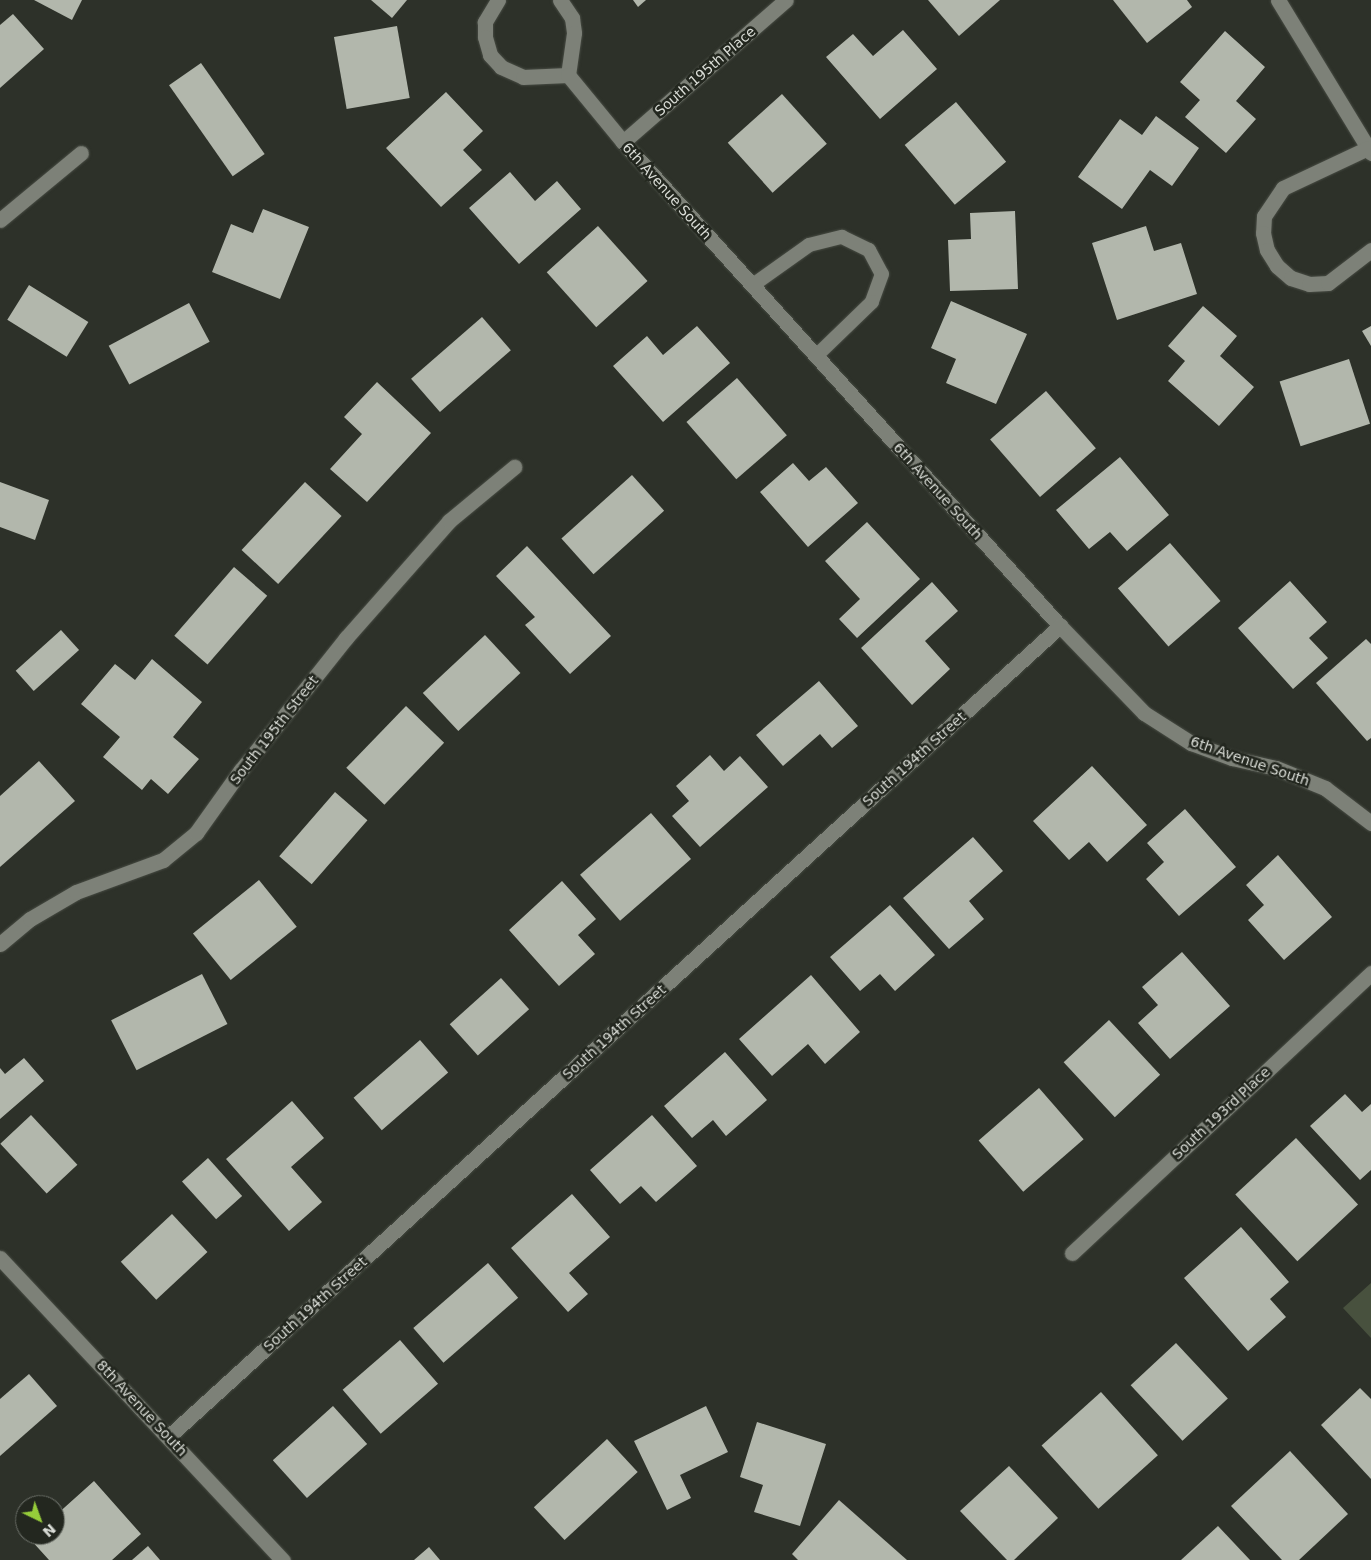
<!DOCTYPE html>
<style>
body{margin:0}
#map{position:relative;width:1371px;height:1560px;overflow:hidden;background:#2d3129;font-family:"DejaVu Sans",sans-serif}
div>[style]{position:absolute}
.green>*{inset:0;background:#48513e}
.building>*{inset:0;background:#b2b7ac;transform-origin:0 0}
.roads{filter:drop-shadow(0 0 1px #484c44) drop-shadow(0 0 1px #484c44)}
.lane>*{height:14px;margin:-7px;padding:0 7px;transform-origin:7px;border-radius:7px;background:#7d8178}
.street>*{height:15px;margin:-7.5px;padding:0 7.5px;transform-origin:7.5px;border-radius:7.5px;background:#7d8178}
.secondary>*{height:15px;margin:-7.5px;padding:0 7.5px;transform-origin:7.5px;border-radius:7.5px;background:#7d8178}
span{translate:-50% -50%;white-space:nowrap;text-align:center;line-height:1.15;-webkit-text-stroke:5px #23271f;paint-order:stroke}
.street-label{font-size:14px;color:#daddd7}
.north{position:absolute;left:15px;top:1495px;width:50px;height:50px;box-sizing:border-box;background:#23271f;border:1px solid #6c7069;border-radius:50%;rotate:138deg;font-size:14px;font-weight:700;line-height:20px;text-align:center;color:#daddd7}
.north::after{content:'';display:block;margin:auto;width:18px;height:22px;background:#96cc3a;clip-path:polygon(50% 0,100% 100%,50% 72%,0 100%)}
</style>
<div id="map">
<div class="green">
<i style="clip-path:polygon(1371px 1283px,1371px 1338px,1343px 1308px)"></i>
</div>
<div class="building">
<i style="clip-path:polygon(34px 0,82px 0,72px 20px)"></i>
<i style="clip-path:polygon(371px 0,407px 0,392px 18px)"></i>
<i style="clip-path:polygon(633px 0,646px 0,638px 7px)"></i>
<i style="clip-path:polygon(928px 0,1000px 0,959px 36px)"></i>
<i style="clip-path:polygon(1113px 0,1187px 0,1192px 7px,1147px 43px)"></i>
<i style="clip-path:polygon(13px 14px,44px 49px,0 88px,0 25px)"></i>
<i style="left:397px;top:26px;width:73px;height:64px;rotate:80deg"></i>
<i style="clip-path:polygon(903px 30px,937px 69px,880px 119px,826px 57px,853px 34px,873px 56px)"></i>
<i style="clip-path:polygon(1225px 31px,1265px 67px,1236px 101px,1256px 119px,1226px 153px,1185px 117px,1200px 100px,1180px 82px)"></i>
<i style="left:201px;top:63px;width:111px;height:39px;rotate:55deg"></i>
<i style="clip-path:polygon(446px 92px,483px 131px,463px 150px,482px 170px,441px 207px,386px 148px)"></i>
<i style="left:782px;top:94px;width:67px;height:73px;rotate:48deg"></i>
<i style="left:956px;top:102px;width:78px;height:67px;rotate:50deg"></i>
<i style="clip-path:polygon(1156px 116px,1199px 148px,1172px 186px,1150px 170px,1122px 209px,1078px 177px,1120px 119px,1142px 135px)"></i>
<i style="clip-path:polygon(510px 172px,535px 201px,557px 181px,581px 209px,519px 264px,469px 208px)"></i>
<i style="clip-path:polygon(263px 209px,309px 227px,280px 299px,212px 272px,231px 224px,253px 233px)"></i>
<i style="clip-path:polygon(1015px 211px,1018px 289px,950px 291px,948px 240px,971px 239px,970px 213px)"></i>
<i style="left:598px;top:226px;width:74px;height:69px;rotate:48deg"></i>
<i style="clip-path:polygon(1146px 226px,1154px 251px,1181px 243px,1197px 294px,1117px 320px,1092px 243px)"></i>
<i style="left:29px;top:285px;width:70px;height:41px;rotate:32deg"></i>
<i style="clip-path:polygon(951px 301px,1027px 334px,996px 404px,946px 383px,956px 359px,931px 348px)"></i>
<i style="left:189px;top:303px;width:44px;height:91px;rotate:62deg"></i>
<i style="clip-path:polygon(1203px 306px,1237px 336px,1220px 356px,1254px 387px,1219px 426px,1168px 381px,1185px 361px,1168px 346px)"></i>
<i style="left:482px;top:317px;width:44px;height:94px;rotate:49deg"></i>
<i style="clip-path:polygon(697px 326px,730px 363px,663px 422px,613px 366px,647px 336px,663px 355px)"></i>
<i style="clip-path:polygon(1371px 326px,1371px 346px,1362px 331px)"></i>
<i style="left:1349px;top:359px;width:68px;height:73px;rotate:72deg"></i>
<i style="left:737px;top:378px;width:76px;height:67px;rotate:49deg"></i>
<i style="clip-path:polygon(377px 382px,431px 433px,367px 502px,330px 469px,362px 434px,344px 417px)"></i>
<i style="left:1046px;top:391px;width:76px;height:74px;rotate:49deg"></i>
<i style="clip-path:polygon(1120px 457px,1169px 515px,1127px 551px,1110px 532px,1089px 549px,1056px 510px)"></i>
<i style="clip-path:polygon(793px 463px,809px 481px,826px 467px,858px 503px,808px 547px,760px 492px)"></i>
<i style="left:632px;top:475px;width:48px;height:95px;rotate:48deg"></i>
<i style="clip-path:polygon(0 482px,49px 500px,35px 540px,0 527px)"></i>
<i style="left:305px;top:482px;width:50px;height:93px;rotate:43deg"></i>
<i style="clip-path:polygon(867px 522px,920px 579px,857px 638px,839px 619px,860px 599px,825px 561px)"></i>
<i style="left:1170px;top:543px;width:77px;height:69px;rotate:49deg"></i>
<i style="clip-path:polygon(527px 546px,611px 636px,570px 674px,525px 625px,535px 617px,496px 576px)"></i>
<i style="left:234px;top:567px;width:44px;height:91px;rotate:41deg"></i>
<i style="clip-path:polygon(1290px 581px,1327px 622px,1309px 638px,1328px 658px,1293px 689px,1238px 628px)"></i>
<i style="clip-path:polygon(932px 582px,958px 611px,925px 641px,950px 669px,912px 705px,861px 648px)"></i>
<i style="left:61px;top:630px;width:27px;height:61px;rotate:48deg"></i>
<i style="left:485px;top:635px;width:52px;height:85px;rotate:47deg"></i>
<i style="clip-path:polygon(1366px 639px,1371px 644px,1371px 738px,1367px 741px,1316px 683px)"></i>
<i style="clip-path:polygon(152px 659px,202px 702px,173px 737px,199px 759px,168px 794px,151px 779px,142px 790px,103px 757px,120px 737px,81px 704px,115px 664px,135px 680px)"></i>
<i style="clip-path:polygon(819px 681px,858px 726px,832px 748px,820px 734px,783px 766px,756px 735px)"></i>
<i style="left:406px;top:706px;width:53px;height:86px;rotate:44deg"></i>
<i style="clip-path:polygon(710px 755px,724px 771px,740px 756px,768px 787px,700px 847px,672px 816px,689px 801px,676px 786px)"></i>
<i style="clip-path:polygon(39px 761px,75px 801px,0 867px,0 796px)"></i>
<i style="clip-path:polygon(1092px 766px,1147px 825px,1107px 862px,1089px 842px,1069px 860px,1033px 821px)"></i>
<i style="left:335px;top:792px;width:43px;height:85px;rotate:41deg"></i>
<i style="clip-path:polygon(1185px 809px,1236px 867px,1179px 916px,1146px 879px,1164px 862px,1147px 843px)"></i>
<i style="left:651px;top:813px;width:61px;height:94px;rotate:49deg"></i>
<i style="clip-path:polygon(973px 837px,1003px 871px,969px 901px,984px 919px,949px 949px,903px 898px)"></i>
<i style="clip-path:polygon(1278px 855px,1332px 917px,1284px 960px,1248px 920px,1264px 905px,1246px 885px)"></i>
<i style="left:259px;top:880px;width:60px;height:85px;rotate:51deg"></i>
<i style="clip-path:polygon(562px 881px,596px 919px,578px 935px,595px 954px,559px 986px,509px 930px)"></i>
<i style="clip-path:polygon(890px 905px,935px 955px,895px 991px,880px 974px,860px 991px,830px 957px)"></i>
<i style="clip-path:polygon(1182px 952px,1230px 1006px,1170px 1059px,1138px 1023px,1158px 1005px,1142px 987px)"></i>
<i style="left:202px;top:974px;width:56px;height:102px;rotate:63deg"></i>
<i style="clip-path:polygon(811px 975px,860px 1032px,825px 1064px,808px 1044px,772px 1076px,739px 1039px)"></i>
<i style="left:501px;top:978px;width:42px;height:69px;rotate:48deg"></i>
<i style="left:1109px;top:1020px;width:75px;height:62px;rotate:47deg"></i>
<i style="left:420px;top:1040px;width:43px;height:88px;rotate:49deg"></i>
<i style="clip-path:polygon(725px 1052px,767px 1100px,726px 1136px,713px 1120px,692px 1138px,664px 1106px)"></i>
<i style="clip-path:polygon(24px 1058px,44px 1081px,0 1119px,0 1068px,5px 1074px)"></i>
<i style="left:1039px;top:1088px;width:68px;height:80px;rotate:49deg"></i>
<i style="clip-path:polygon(1345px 1094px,1362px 1112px,1371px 1104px,1371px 1170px,1360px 1180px,1310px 1126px)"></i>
<i style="clip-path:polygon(292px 1101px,324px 1138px,291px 1167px,322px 1202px,289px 1231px,226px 1159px)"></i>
<i style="left:31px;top:1115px;width:68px;height:42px;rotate:47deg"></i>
<i style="clip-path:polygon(652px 1115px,697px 1166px,656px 1202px,641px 1186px,620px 1204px,590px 1170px)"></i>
<i style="left:1296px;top:1138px;width:91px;height:83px;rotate:47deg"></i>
<i style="left:208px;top:1158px;width:51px;height:35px;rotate:48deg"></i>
<i style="clip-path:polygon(572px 1194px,610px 1237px,569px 1273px,588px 1294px,568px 1312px,511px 1248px)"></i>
<i style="left:172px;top:1214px;width:52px;height:70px;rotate:47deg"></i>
<i style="clip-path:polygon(1241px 1227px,1289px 1282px,1270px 1299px,1286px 1317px,1248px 1351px,1184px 1278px)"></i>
<i style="left:488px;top:1263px;width:46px;height:99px;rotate:49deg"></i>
<i style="left:400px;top:1340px;width:58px;height:76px;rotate:49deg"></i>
<i style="left:1176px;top:1343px;width:76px;height:62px;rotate:47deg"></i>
<i style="clip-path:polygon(29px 1374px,57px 1406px,0 1456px,0 1399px)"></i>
<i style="clip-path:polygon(1360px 1388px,1371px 1399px,1371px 1479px,1321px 1425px)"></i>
<i style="left:1101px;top:1392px;width:85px;height:80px;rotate:48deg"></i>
<i style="left:333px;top:1406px;width:51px;height:81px;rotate:48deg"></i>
<i style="clip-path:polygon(706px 1406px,728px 1452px,680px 1475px,691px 1498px,667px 1510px,634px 1441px)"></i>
<i style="clip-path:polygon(757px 1422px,826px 1444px,800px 1526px,754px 1512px,763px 1485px,740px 1477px)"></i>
<i style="left:607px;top:1439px;width:45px;height:100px;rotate:47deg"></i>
<i style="clip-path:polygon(1290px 1451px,1348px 1514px,1299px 1560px,1282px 1560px,1231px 1506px)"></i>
<i style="clip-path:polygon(1009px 1466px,1058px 1518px,1014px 1560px,1007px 1560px,960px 1511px)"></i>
<i style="clip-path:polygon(94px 1481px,141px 1534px,112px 1560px,49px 1560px,30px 1539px,34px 1535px,55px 1535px,55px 1516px)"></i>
<i style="clip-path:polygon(839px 1500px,907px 1560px,798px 1560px,792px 1554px)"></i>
<i style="clip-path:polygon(1218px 1526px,1250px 1560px,1181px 1560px)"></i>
<i style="clip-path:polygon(148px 1546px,160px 1560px,132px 1560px)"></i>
<i style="clip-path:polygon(429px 1547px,440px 1560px,414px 1560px)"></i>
</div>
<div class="roads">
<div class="lane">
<i style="left:753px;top:285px;width:69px;rotate:-35.5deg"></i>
<i style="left:809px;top:245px;width:34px;rotate:-14deg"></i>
<i style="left:842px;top:237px;width:30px;rotate:26deg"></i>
<i style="left:869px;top:250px;width:27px;rotate:62deg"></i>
<i style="left:882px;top:274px;width:30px;rotate:110deg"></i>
<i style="left:872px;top:302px;width:78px;rotate:136deg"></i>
</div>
<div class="street">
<i style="left:498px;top:0;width:26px;rotate:121deg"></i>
<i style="left:485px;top:22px;width:15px;rotate:90deg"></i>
<i style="left:485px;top:37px;width:19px;rotate:74deg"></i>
<i style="left:490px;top:55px;width:16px;rotate:47deg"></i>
<i style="left:501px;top:67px;width:24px;rotate:24deg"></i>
<i style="left:523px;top:77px;width:45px;rotate:-2.5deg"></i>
<i style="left:560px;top:0;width:22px;rotate:56deg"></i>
<i style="left:572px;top:18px;width:15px;rotate:82deg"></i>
<i style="left:574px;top:33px;width:42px;rotate:98.1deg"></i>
<i style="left:568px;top:75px;width:87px;rotate:50.6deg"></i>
<i style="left:623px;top:142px;width:652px;rotate:47.92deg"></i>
<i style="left:1060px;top:626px;width:121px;rotate:46deg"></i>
<i style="left:1144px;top:713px;width:56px;rotate:32.6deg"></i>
<i style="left:1191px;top:743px;width:44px;rotate:20.1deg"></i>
<i style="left:1232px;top:758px;width:45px;rotate:12.8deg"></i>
<i style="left:1276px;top:768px;width:53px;rotate:22.2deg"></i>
<i style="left:1325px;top:788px;width:58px;rotate:37.3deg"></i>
<i style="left:1278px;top:0;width:179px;rotate:58.7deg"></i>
<i style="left:623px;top:142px;width:216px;rotate:-41.1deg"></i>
<i style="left:1368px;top:148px;width:94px;rotate:154.8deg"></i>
<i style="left:1283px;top:188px;width:34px;rotate:124deg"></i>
<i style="left:1264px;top:216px;width:17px;rotate:93deg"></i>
<i style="left:1263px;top:233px;width:17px;rotate:77deg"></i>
<i style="left:1267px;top:250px;width:19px;rotate:58deg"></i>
<i style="left:1277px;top:266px;width:18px;rotate:41deg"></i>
<i style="left:1291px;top:278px;width:19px;rotate:18deg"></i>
<i style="left:1309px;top:284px;width:19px;rotate:-3deg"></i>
<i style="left:1328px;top:283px;width:54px;rotate:-37.5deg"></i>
<i style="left:0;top:220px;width:105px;rotate:-39.6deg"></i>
<i style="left:0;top:944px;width:39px;rotate:-40deg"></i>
<i style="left:30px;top:919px;width:53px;rotate:-30.4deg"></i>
<i style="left:76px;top:892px;width:93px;rotate:-20.2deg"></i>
<i style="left:163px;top:860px;width:43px;rotate:-39.3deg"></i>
<i style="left:196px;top:833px;width:77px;rotate:-54.5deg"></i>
<i style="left:241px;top:770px;width:169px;rotate:-51.5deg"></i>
<i style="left:346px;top:638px;width:156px;rotate:-48.6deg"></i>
<i style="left:449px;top:521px;width:85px;rotate:-39.7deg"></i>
<i style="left:1072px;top:1253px;width:410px;rotate:-43.1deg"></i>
<i style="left:168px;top:1437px;width:1206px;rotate:-42.28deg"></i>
</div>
<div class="secondary">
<i style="left:0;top:1258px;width:414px;rotate:46.9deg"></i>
</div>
</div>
<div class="street-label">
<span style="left:705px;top:71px;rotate:-41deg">South 195th Place</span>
<span style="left:667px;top:191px;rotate:48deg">6th Avenue South</span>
<span style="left:938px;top:491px;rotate:48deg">6th Avenue South</span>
<span style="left:274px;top:730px;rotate:-52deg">South 195th Street</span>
<span style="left:914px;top:759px;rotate:-42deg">South 194th Street</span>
<span style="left:1250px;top:761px;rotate:19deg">6th Avenue South</span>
<span style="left:614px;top:1032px;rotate:-42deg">South 194th Street</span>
<span style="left:1221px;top:1113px;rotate:-43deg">South 193rd Place</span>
<span style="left:315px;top:1304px;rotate:-42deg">South 194th Street</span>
<span style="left:142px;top:1408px;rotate:47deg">8th Avenue South</span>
</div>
<div class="north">N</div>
</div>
